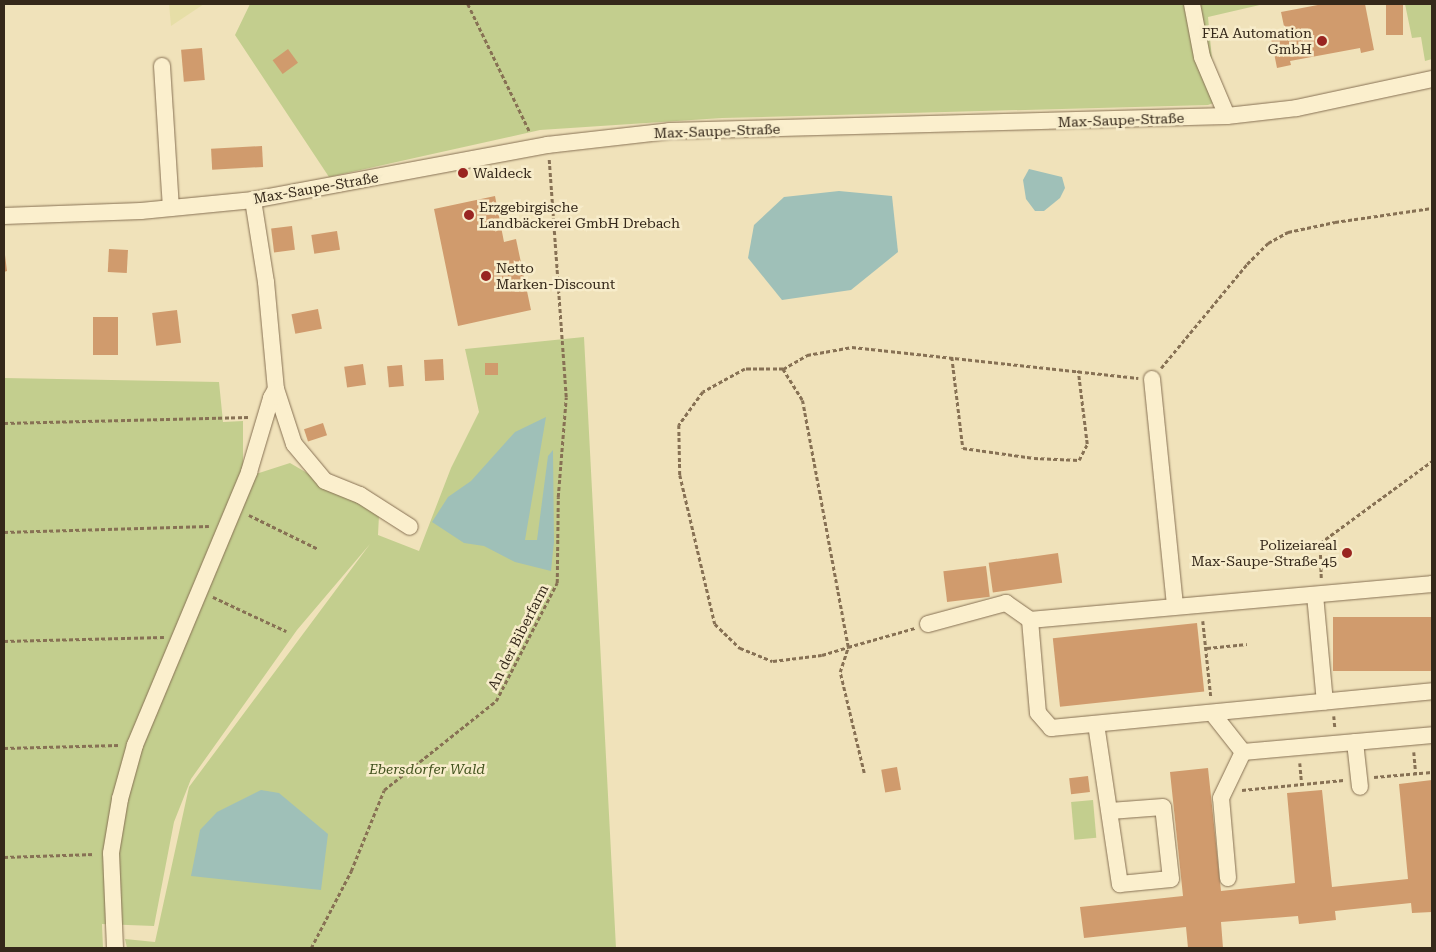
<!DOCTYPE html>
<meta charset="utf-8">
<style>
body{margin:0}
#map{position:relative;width:1436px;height:952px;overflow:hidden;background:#f0e2ba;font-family:"Roboto Serif",serif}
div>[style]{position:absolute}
.farmland>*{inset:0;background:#e6dea7}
.green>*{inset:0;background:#c3ce8e;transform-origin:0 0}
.water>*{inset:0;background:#9fc0b8}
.building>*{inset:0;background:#d09b6d;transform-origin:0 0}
.path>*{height:2.5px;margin-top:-1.25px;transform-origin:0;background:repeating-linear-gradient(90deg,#877154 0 4px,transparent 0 6.5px)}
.roads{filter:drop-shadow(0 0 1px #877154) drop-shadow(0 0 1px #877154)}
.minor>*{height:16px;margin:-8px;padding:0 8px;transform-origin:8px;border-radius:8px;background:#fbefcd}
.dots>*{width:14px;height:14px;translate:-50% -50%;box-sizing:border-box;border:2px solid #f7ecca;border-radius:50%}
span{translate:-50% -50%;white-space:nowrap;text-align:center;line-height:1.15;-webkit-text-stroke:5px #f7ecca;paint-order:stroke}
.poi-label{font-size:14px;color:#35281a}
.right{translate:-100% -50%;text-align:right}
.left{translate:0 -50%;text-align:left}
.street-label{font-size:14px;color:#35281a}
.park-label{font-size:14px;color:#43531f;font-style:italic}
.frame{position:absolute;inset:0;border:5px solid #35281a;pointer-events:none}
</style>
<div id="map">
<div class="farmland">
<i style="clip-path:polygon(169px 4px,204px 4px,171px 26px)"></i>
</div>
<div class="green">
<i style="clip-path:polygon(250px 4px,1264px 4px,1208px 17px,1216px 102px,1208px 105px,722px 118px,540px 130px,329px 177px,235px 35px)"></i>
<i style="clip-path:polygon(1405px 4px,1432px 4px,1432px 59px,1425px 61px,1421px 37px,1412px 38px)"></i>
<i style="clip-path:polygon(584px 337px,616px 948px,127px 948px,125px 939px,155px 942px,189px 787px,370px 544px,297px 630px,191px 779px,174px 822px,154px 926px,102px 924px,103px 948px,4px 948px,4px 378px,219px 382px,223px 422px,243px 421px,243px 472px,259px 473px,290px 463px,379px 515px,378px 535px,419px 551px,451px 468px,479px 412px,465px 349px)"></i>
<i style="left:1093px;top:800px;width:38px;height:22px;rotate:85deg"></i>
</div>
<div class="water">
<i style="clip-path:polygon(1029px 169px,1062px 177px,1065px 188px,1060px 198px,1044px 211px,1035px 211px,1026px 199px,1023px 180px)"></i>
<i style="clip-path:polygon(839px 191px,892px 196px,898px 252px,851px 290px,782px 300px,748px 258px,754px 225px,784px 197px)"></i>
<i style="clip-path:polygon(546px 417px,525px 540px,537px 540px,548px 456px,553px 450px,554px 542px,551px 571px,515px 562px,484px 546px,464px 543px,432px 522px,448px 497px,471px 481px,515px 432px)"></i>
<i style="clip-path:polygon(261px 790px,279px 793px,328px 834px,321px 890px,191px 876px,200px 830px,217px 812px)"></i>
</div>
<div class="building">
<i style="clip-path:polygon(1323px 4px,1365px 4px,1374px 50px,1361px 53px,1360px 48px,1290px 61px,1291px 65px,1277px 68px,1270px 33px,1285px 31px,1281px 12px)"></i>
<i style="left:1386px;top:4px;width:17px;height:31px"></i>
<i style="left:202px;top:48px;width:32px;height:21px;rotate:85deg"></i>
<i style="left:288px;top:49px;width:17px;height:19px;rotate:54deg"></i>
<i style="left:262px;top:146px;width:21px;height:51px;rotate:87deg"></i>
<i style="clip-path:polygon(495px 196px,504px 242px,516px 239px,531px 310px,458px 326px,434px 209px)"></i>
<i style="left:292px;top:226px;width:24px;height:21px;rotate:83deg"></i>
<i style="left:337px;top:231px;width:19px;height:26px;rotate:81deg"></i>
<i style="clip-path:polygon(4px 247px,7px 271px,4px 272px)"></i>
<i style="left:109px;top:249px;width:19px;height:23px;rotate:3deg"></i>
<i style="left:318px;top:309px;width:20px;height:27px;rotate:79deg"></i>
<i style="left:177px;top:310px;width:33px;height:25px;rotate:83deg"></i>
<i style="left:93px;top:317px;width:25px;height:38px"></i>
<i style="left:443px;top:359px;width:21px;height:19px;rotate:87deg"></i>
<i style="left:485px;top:363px;width:13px;height:12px"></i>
<i style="left:363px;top:364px;width:21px;height:19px;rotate:82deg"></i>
<i style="left:402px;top:365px;width:21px;height:15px;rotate:85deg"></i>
<i style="left:323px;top:423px;width:13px;height:20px;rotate:72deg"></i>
<i style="left:1058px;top:553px;width:30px;height:70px;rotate:82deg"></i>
<i style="left:986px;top:566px;width:31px;height:43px;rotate:83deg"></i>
<i style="left:1432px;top:617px;width:54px;height:99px;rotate:90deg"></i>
<i style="left:1197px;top:623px;width:69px;height:145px;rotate:84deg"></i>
<i style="left:897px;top:767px;width:23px;height:16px;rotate:80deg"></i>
<i style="clip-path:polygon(1208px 768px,1221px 891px,1295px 883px,1287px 793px,1322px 790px,1332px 887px,1408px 879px,1399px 784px,1432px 780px,1432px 912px,1412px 913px,1411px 903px,1335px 911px,1336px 920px,1299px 924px,1298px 916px,1221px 922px,1223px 948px,1188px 948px,1186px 927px,1084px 938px,1080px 907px,1183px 896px,1170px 772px)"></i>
<i style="left:1088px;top:776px;width:16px;height:19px;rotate:83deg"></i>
</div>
<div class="path">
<i style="left:468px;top:4px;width:142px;rotate:64.2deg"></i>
<i style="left:952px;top:357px;width:92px;rotate:83.1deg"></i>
<i style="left:963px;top:448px;width:72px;rotate:8deg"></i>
<i style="left:1034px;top:458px;width:45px;rotate:2.5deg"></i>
<i style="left:1079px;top:460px;width:18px;rotate:-63deg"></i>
<i style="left:1087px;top:444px;width:74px;rotate:-97deg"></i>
<i style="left:1161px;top:368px;width:135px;rotate:-50.4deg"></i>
<i style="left:1247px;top:264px;width:30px;rotate:-45deg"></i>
<i style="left:1268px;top:243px;width:23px;rotate:-29deg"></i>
<i style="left:1288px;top:232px;width:48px;rotate:-12deg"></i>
<i style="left:1335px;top:222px;width:98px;rotate:-8.2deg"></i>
<i style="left:783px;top:369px;width:28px;rotate:-30deg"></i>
<i style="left:807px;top:355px;width:46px;rotate:-10.1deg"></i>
<i style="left:852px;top:347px;width:288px;rotate:6.2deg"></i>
<i style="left:4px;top:423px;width:245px;rotate:-1.4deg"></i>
<i style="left:249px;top:515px;width:77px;rotate:26.2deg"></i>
<i style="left:4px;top:532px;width:205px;rotate:-1.7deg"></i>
<i style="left:1321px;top:578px;width:35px;rotate:-92deg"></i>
<i style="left:1320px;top:543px;width:139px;rotate:-36.2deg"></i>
<i style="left:213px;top:597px;width:81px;rotate:25deg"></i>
<i style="left:1203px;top:621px;width:76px;rotate:84deg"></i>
<i style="left:4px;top:641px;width:160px;rotate:-1.4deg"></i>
<i style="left:1207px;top:648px;width:40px;rotate:-5.7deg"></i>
<i style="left:1334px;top:716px;width:11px;rotate:85deg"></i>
<i style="left:4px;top:748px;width:115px;rotate:-1.5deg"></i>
<i style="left:1414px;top:752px;width:21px;rotate:85deg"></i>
<i style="left:1300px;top:763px;width:21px;rotate:85deg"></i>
<i style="left:864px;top:773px;width:104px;rotate:-103.4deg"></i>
<i style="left:840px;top:672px;width:26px;rotate:-72deg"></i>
<i style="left:848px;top:647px;width:251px;rotate:-100.5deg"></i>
<i style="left:802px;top:400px;width:36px;rotate:-122deg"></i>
<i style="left:783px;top:369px;width:38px;rotate:180deg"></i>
<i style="left:745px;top:369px;width:48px;rotate:151.3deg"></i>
<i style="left:703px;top:392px;width:41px;rotate:126deg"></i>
<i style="left:679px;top:425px;width:50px;rotate:88.9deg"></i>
<i style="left:680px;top:475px;width:153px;rotate:76.8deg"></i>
<i style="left:715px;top:624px;width:35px;rotate:44deg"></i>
<i style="left:740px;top:648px;width:35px;rotate:22deg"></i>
<i style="left:773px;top:661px;width:49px;rotate:-7deg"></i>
<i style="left:822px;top:655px;width:27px;rotate:-17deg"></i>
<i style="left:848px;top:647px;width:70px;rotate:-15.8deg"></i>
<i style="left:1374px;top:777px;width:58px;rotate:-4.9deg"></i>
<i style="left:1242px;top:790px;width:102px;rotate:-5.6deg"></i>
<i style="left:4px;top:857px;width:91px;rotate:-1.9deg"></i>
<i style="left:311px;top:948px;width:87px;rotate:-62.5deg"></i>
<i style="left:351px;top:871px;width:87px;rotate:-67.8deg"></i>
<i style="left:384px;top:790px;width:143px;rotate:-38.5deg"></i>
<i style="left:496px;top:701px;width:133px;rotate:-62.7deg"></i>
<i style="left:557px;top:583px;width:86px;rotate:-89.3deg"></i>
<i style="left:558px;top:497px;width:100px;rotate:-85.4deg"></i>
<i style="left:566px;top:397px;width:238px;rotate:-94.1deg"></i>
</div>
<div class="roads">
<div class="minor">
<i style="left:1192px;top:4px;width:54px;rotate:79.3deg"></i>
<i style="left:1202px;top:57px;width:64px;rotate:67deg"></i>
<i style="left:162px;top:66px;width:142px;rotate:86.4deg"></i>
<i style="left:253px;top:200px;width:83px;rotate:81deg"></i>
<i style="left:266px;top:282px;width:107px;rotate:84.7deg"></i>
<i style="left:276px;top:389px;width:58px;rotate:71.9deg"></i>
<i style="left:294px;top:444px;width:48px;rotate:50deg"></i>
<i style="left:325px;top:481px;width:38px;rotate:22deg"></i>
<i style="left:360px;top:495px;width:59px;rotate:32.6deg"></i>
<i style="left:4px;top:216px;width:137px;rotate:-2.1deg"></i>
<i style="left:141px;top:211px;width:113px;rotate:-5.6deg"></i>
<i style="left:253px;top:200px;width:299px;rotate:-10.6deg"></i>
<i style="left:547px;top:145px;width:123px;rotate:-6.5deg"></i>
<i style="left:669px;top:131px;width:558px;rotate:-1.54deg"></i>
<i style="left:1227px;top:116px;width:70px;rotate:-6.5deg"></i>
<i style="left:1297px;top:108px;width:138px;rotate:-12.1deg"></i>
<i style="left:1152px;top:379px;width:228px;rotate:84.2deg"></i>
<i style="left:1432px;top:584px;width:404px;rotate:174.9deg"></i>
<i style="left:1030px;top:620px;width:93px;rotate:85.1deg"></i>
<i style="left:1038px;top:713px;width:20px;rotate:49deg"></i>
<i style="left:1051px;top:728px;width:383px;rotate:-5.5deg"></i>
<i style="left:1315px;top:595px;width:107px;rotate:84.7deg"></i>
<i style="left:928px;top:624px;width:81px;rotate:-15.1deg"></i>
<i style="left:1006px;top:603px;width:29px;rotate:35deg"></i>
<i style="left:1213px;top:714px;width:48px;rotate:51.7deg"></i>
<i style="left:1243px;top:752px;width:190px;rotate:-5.1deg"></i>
<i style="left:1096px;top:724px;width:162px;rotate:81.5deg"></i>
<i style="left:1120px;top:884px;width:51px;rotate:-5.6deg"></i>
<i style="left:1171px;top:879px;width:72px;rotate:-96.3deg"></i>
<i style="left:1163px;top:807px;width:53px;rotate:175.7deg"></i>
<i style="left:1355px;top:742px;width:45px;rotate:83.7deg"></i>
<i style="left:1228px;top:878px;width:80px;rotate:-95deg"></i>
<i style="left:1221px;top:798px;width:51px;rotate:-64.4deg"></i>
<i style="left:115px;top:948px;width:95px;rotate:-92.4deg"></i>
<i style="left:111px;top:853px;width:55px;rotate:-80.5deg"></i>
<i style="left:120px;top:799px;width:56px;rotate:-74.5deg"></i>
<i style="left:135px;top:745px;width:296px;rotate:-67.3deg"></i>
<i style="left:249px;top:472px;width:77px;rotate:-73.4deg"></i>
<i style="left:271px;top:398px;width:10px;rotate:-61deg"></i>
</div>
</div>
<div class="dots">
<i style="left:1322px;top:41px;background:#992521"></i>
<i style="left:463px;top:173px;background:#992521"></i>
<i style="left:469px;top:215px;background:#992521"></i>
<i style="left:486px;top:276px;background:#992521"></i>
<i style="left:1347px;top:553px;background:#992521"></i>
</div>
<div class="poi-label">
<span class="right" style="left:1312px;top:41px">FEA Automation<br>GmbH</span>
<span class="left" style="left:473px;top:173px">Waldeck</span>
<span class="left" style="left:479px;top:215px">Erzgebirgische<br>Landbäckerei GmbH Drebach</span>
<span class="left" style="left:496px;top:276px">Netto<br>Marken-Discount</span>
<span class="right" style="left:1337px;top:553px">Polizeiareal<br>Max-Saupe-Straße 45</span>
</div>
<div class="street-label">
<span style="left:1121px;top:120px;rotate:-2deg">Max-Saupe-Straße</span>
<span style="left:717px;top:131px;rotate:-2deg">Max-Saupe-Straße</span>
<span style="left:316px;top:188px;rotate:-10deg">Max-Saupe-Straße</span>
<span style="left:518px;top:637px;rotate:-63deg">An der Biberfarm</span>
</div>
<div class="park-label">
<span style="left:427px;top:769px">Ebersdorfer Wald</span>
</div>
<div class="frame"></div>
</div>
